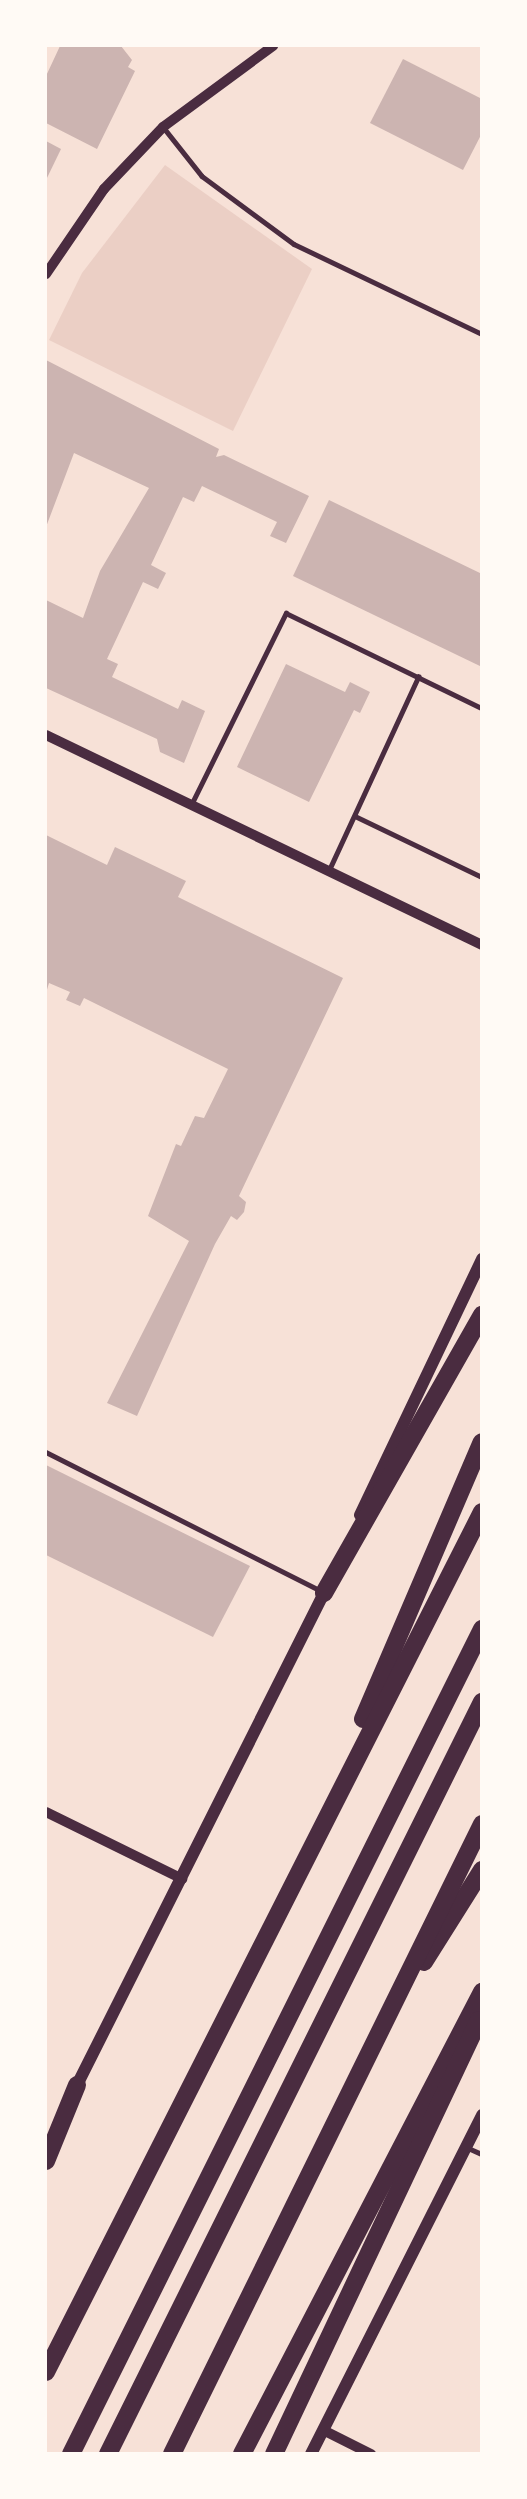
<!DOCTYPE html>
<style>
body{margin:0}
#map{position:relative;width:527px;height:2499px;overflow:hidden;background:#f7e1d7;font-family:"Source Sans 3",sans-serif}
div>[style]{position:absolute}
.green>*{inset:0;background:#ebcfc5}
.building>*{inset:0;background:#ccb4b1}
.service>*{height:4.5px;margin:-2.25px;padding:0 2.25px;transform-origin:2.25px;border-radius:2.25px;background:#4a2c40}
.tertiary>*{height:10px;margin:-5px;padding:0 5px;transform-origin:5px;border-radius:5px;background:#4a2c40}
.secondary>*{height:12px;margin:-6px;padding:0 6px;transform-origin:6px;border-radius:6px;background:#4a2c40}
.motorway>*{height:18px;margin:-9px;padding:0 9px;transform-origin:9px;border-radius:9px;background:#4a2c40}
span{translate:-50% -50%;white-space:nowrap;text-align:center;line-height:1.15;-webkit-text-stroke:6px #fffaf5;paint-order:stroke}
.frame{position:absolute;inset:0;border:47px solid #fffaf5;pointer-events:none}
</style>
<div id="map">
<div class="green">
<i style="clip-path:polygon(165px 165px,312px 269px,233px 431px,49px 340px,82px 273px)"></i>
</div>
<div class="building">
<i style="clip-path:polygon(60px 46px,121px 46px,132px 60px,128px 67px,135px 71px,97px 149px,46px 123px,46px 76px)"></i>
<i style="clip-path:polygon(403px 59px,482px 99px,482px 133px,463px 170px,370px 123px)"></i>
<i style="clip-path:polygon(46px 141px,61px 149px,46px 180px)"></i>
<i style="clip-path:polygon(46px 360px,219px 449px,216px 457px,224px 455px,309px 496px,286px 543px,270px 536px,277px 522px,202px 486px,194px 502px,183px 497px,151px 565px,166px 573px,158px 589px,143px 582px,107px 659px,118px 664px,112px 677px,178px 709px,182px 700px,205px 711px,184px 763px,160px 752px,157px 739px,46px 688px,46px 600px,83px 618px,100px 571px,149px 488px,74px 453px,46px 527px)"></i>
<i style="clip-path:polygon(329px 500px,482px 574px,482px 667px,293px 576px)"></i>
<i style="clip-path:polygon(286px 664px,345px 692px,350px 682px,370px 692px,360px 713px,354px 710px,309px 802px,237px 767px)"></i>
<i style="clip-path:polygon(46px 835px,107px 865px,115px 847px,186px 881px,178px 897px,343px 978px,239px 1196px,246px 1202px,244px 1212px,237px 1220px,231px 1216px,215px 1244px,137px 1416px,107px 1403px,189px 1241px,148px 1216px,176px 1144px,181px 1146px,195px 1116px,204px 1118px,228px 1069px,84px 998px,80px 1006px,66px 1000px,70px 992px,49px 983px,46px 993px)"></i>
<i style="clip-path:polygon(46px 1465px,250px 1566px,213px 1637px,46px 1555px)"></i>
</div>
<div class="service">
<i style="left:164px;top:128px;width:61px;rotate:51.6deg"></i>
<i style="left:202px;top:176px;width:114px;rotate:36.5deg"></i>
<i style="left:294px;top:244px;width:208px;rotate:25.6deg"></i>
<i style="left:192px;top:803px;width:212px;rotate:-63.7deg"></i>
<i style="left:286px;top:613px;width:218px;rotate:25.9deg"></i>
<i style="left:355px;top:816px;width:141px;rotate:25.7deg"></i>
<i style="left:329px;top:870px;width:213px;rotate:-65.2deg"></i>
<i style="left:46px;top:1452px;width:308px;rotate:26.8deg"></i>
<i style="left:466px;top:2147px;width:17px;rotate:24deg"></i>
</div>
<div class="tertiary">
<i style="left:46px;top:274px;width:103px;rotate:-55.7deg"></i>
<i style="left:104px;top:189px;width:86px;rotate:-46.4deg"></i>
<i style="left:163px;top:127px;width:137px;rotate:-36.4deg"></i>
<i style="left:46px;top:735px;width:484px;rotate:25.7deg"></i>
<i style="left:46px;top:1812px;width:152px;rotate:26.2deg"></i>
<i style="left:323px;top:2430px;width:54px;rotate:26.6deg"></i>
</div>
<div class="secondary">
<i style="left:360px;top:1515px;width:284px;rotate:-64.5deg"></i>
<i style="left:74px;top:2091px;width:566px;rotate:-63.34deg"></i>
<i style="left:311px;top:2454px;width:380px;rotate:-63.2deg"></i>
</div>
<div class="motorway">
<i style="left:324px;top:1593px;width:320px;rotate:-60.4deg"></i>
<i style="left:363px;top:1719px;width:301px;rotate:-66.8deg"></i>
<i style="left:424px;top:1962px;width:109px;rotate:-57.8deg"></i>
<i style="left:46px;top:2161px;width:82px;rotate:-67.8deg"></i>
<i style="left:46px;top:2372px;width:964px;rotate:-63.12deg"></i>
<i style="left:71px;top:2454px;width:922px;rotate:-63.52deg"></i>
<i style="left:108px;top:2454px;width:840px;rotate:-63.56deg"></i>
<i style="left:172px;top:2454px;width:702px;rotate:-63.8deg"></i>
<i style="left:242px;top:2454px;width:521px;rotate:-62.55deg"></i>
<i style="left:274px;top:2454px;width:480px;rotate:-64.7deg"></i>
</div>
<div class="frame"></div>
</div>
